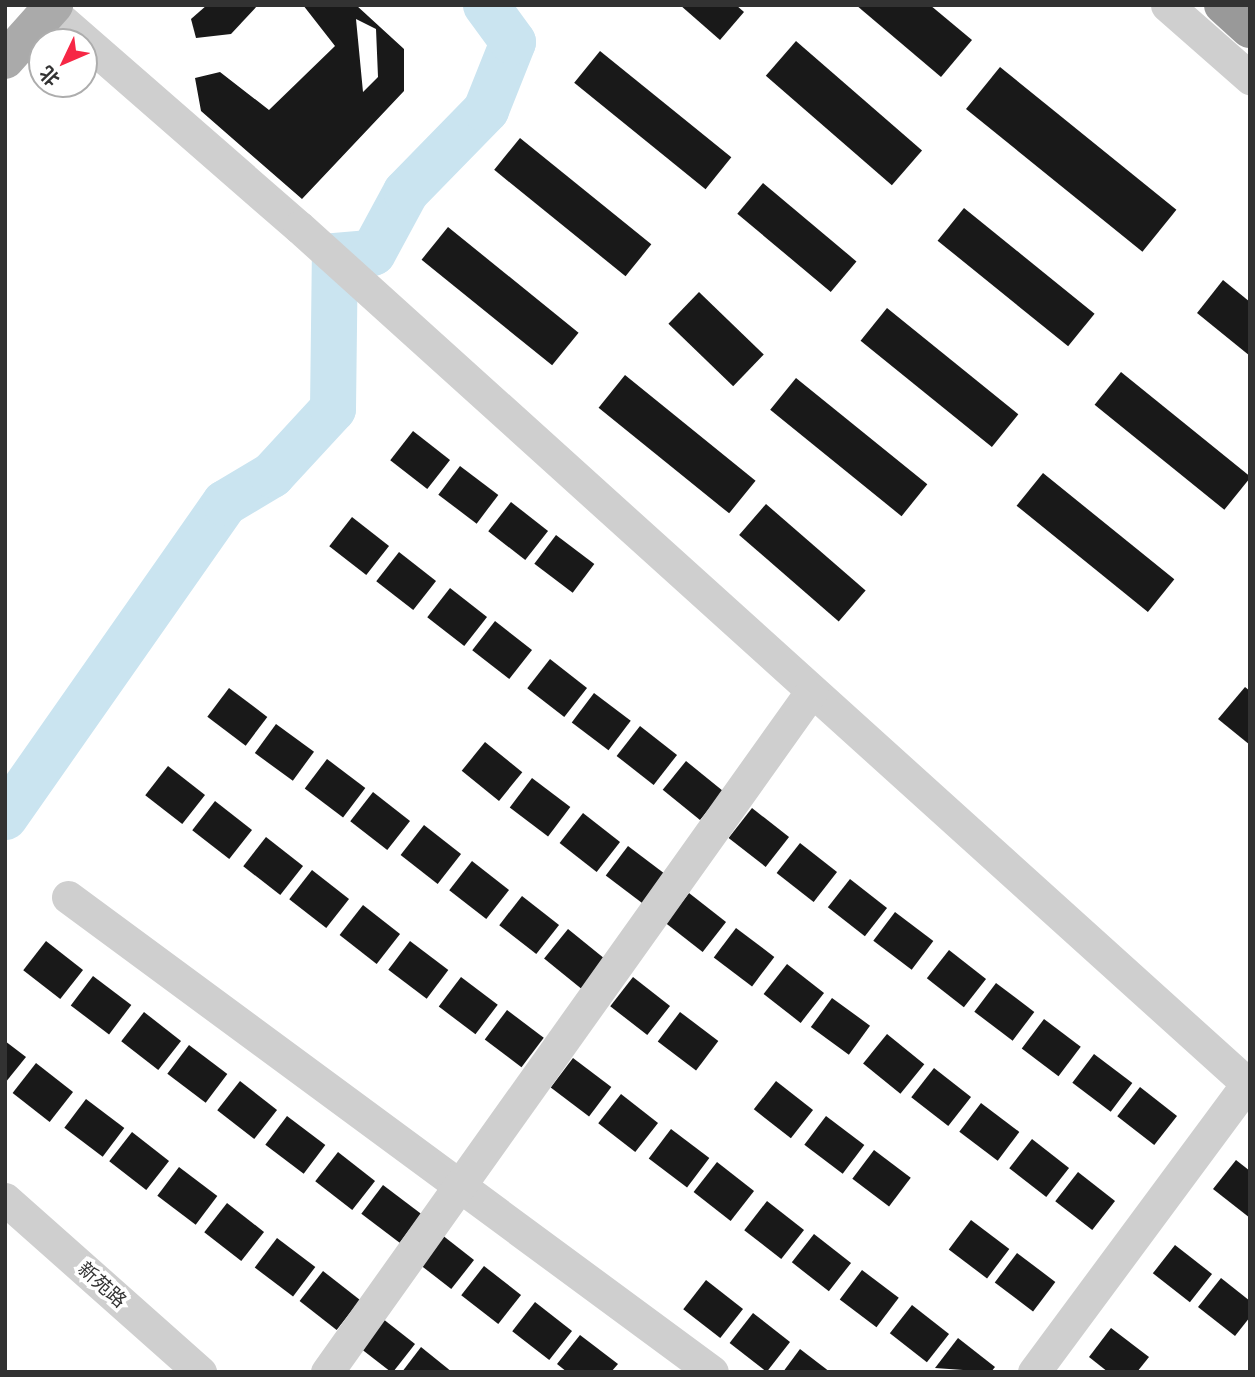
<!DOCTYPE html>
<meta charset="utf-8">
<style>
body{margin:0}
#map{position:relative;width:1255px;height:1377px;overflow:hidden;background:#fff;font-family:"PT Sans","Noto Sans SC",sans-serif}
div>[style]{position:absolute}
.river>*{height:46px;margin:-23px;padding:0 23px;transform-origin:23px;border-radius:23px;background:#cae4f0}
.building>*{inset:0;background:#191919;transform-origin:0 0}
.minor>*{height:33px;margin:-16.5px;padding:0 16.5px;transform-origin:16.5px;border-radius:16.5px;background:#cfcfcf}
.major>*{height:38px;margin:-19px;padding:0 19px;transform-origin:19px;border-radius:19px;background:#aaa}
.highway>*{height:38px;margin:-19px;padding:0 19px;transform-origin:19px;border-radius:19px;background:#999}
span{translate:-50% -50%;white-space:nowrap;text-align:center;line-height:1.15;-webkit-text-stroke:7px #fff;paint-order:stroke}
.street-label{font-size:19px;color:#323232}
.frame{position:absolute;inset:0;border:7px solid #323232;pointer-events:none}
.north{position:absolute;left:28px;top:28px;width:70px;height:70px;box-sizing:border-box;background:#fff;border:2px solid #adadad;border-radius:50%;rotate:226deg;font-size:19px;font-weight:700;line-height:28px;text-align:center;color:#323232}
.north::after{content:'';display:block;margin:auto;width:24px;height:32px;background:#f62745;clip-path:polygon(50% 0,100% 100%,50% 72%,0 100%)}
</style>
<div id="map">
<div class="river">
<i style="left:5px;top:817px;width:383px;rotate:-55deg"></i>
<i style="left:225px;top:503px;width:55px;rotate:-30.8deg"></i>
<i style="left:272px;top:475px;width:90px;rotate:-47.3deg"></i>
<i style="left:333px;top:409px;width:153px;rotate:-89.3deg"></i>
<i style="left:335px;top:256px;width:38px;rotate:-5deg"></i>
<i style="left:373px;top:253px;width:69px;rotate:-61.6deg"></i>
<i style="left:406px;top:192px;width:115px;rotate:-45.7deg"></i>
<i style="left:486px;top:110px;width:73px;rotate:-68.3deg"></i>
<i style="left:513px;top:42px;width:46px;rotate:-126.1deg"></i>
</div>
<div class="building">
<i style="clip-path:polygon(207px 5px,258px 5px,231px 34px,196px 38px,191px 19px)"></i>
<i style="clip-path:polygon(evenodd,303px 5px,356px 5px,404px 49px,404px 91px,302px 199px,201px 111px,195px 78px,220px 72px,269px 110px,335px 46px,303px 5px,356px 19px,376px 29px,378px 77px,363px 92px,356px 19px)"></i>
<i style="clip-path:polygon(680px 5px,736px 5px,744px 12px,720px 40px)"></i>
<i style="clip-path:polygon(856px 5px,930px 5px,972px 40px,941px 77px)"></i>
<i style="left:796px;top:41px;width:167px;height:46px;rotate:41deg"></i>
<i style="left:600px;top:51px;width:169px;height:41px;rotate:39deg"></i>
<i style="left:1000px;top:67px;width:227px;height:54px;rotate:39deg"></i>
<i style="left:520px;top:138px;width:169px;height:41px;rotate:39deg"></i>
<i style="left:763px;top:183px;width:122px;height:40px;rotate:40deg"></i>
<i style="left:964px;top:208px;width:168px;height:42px;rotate:39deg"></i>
<i style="left:448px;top:227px;width:168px;height:42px;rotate:39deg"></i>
<i style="clip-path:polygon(1223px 280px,1250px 302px,1250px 356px,1197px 313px)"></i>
<i style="left:699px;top:292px;width:90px;height:44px;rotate:44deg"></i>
<i style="left:887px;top:308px;width:169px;height:42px;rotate:39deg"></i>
<i style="left:1121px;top:372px;width:167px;height:42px;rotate:39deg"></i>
<i style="left:625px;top:375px;width:168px;height:42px;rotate:39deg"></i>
<i style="left:796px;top:378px;width:169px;height:41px;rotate:39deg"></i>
<i style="left:413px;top:431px;width:47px;height:37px;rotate:38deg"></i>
<i style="left:460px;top:466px;width:48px;height:36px;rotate:37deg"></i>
<i style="left:1043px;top:473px;width:169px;height:42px;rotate:39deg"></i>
<i style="left:511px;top:502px;width:47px;height:37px;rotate:38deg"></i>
<i style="left:766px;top:504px;width:132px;height:41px;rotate:41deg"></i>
<i style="left:352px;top:517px;width:47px;height:37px;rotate:38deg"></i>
<i style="left:556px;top:535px;width:48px;height:36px;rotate:37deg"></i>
<i style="left:399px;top:552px;width:47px;height:37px;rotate:38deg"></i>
<i style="left:450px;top:588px;width:47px;height:37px;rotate:38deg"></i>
<i style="left:495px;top:621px;width:47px;height:37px;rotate:38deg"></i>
<i style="left:550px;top:659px;width:47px;height:37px;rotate:38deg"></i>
<i style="clip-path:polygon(1245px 687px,1250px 691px,1250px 745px,1218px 719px)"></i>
<i style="left:229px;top:688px;width:48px;height:36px;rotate:37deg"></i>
<i style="left:594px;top:693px;width:46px;height:37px;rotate:37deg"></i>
<i style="left:276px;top:724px;width:47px;height:36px;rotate:36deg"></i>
<i style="left:640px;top:726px;width:47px;height:38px;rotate:38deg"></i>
<i style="left:485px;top:742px;width:48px;height:37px;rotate:39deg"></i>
<i style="left:327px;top:759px;width:48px;height:37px;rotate:37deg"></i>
<i style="left:686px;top:761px;width:48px;height:37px;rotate:39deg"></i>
<i style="left:168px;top:766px;width:47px;height:37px;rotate:38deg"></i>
<i style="left:532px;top:778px;width:48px;height:37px;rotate:37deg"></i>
<i style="left:373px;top:792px;width:47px;height:37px;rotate:38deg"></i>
<i style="left:215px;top:801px;width:47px;height:37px;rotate:38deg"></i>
<i style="left:752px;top:808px;width:47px;height:38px;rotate:38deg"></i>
<i style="left:583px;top:813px;width:47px;height:38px;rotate:38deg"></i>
<i style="left:424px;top:825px;width:47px;height:38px;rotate:38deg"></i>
<i style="left:266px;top:837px;width:47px;height:37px;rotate:38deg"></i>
<i style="left:800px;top:843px;width:47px;height:38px;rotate:38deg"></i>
<i style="left:628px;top:846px;width:48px;height:37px;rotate:37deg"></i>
<i style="left:472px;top:861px;width:47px;height:37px;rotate:38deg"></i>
<i style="left:312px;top:870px;width:47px;height:37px;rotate:38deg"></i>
<i style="left:850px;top:879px;width:47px;height:36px;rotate:38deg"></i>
<i style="left:689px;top:893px;width:47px;height:38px;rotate:38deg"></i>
<i style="left:522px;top:896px;width:47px;height:37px;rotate:38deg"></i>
<i style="left:363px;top:905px;width:47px;height:38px;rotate:38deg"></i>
<i style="left:895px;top:912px;width:48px;height:36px;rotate:37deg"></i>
<i style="left:736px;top:928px;width:48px;height:37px;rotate:37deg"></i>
<i style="left:568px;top:929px;width:48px;height:38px;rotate:39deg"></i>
<i style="left:46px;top:941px;width:47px;height:37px;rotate:38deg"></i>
<i style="left:410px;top:941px;width:48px;height:36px;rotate:37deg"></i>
<i style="left:949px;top:950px;width:47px;height:36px;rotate:38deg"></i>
<i style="left:787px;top:964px;width:47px;height:38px;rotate:38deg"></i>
<i style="left:93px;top:976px;width:48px;height:37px;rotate:37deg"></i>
<i style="left:461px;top:977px;width:46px;height:37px;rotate:37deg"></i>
<i style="left:633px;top:977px;width:47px;height:37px;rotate:38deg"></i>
<i style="left:996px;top:983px;width:48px;height:36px;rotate:37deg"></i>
<i style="left:832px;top:998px;width:47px;height:36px;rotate:36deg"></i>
<i style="left:507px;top:1010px;width:46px;height:37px;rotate:37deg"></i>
<i style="left:144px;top:1012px;width:47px;height:37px;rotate:38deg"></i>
<i style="left:680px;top:1012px;width:48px;height:37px;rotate:37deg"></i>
<i style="left:1044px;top:1019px;width:46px;height:37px;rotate:37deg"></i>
<i style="left:887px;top:1034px;width:48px;height:38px;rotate:39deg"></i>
<i style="clip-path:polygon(5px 1041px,26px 1057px,5px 1083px)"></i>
<i style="left:189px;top:1045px;width:48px;height:36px;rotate:37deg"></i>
<i style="left:1094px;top:1054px;width:48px;height:36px;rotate:37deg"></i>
<i style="left:573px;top:1058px;width:48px;height:37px;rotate:37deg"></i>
<i style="left:36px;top:1063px;width:47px;height:38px;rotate:38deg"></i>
<i style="left:934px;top:1068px;width:47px;height:37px;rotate:38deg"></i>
<i style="left:240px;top:1081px;width:47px;height:37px;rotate:38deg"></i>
<i style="left:776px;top:1081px;width:47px;height:36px;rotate:38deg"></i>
<i style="left:1140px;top:1087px;width:47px;height:37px;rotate:38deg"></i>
<i style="left:621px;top:1094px;width:47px;height:37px;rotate:38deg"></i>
<i style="left:86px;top:1099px;width:48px;height:36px;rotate:37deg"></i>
<i style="left:981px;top:1103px;width:48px;height:36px;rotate:37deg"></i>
<i style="left:287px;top:1116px;width:48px;height:36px;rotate:37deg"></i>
<i style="left:826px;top:1116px;width:48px;height:36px;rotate:37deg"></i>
<i style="left:671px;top:1129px;width:48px;height:37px;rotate:37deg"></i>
<i style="left:132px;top:1132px;width:47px;height:37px;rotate:38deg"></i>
<i style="left:1032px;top:1139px;width:47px;height:37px;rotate:38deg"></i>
<i style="left:874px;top:1150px;width:46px;height:36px;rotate:37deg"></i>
<i style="left:338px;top:1152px;width:47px;height:37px;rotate:38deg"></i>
<i style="clip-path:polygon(1236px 1160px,1250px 1171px,1250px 1218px,1213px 1189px)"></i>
<i style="left:717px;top:1162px;width:47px;height:38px;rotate:38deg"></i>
<i style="left:179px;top:1167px;width:48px;height:36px;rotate:37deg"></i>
<i style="left:1078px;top:1172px;width:47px;height:37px;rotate:38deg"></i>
<i style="left:383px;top:1185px;width:48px;height:36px;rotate:37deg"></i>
<i style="left:767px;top:1201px;width:47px;height:37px;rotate:38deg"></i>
<i style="left:227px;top:1203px;width:47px;height:37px;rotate:38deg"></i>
<i style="left:971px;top:1220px;width:48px;height:37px;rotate:37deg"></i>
<i style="left:437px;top:1231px;width:47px;height:37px;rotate:38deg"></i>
<i style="left:814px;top:1234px;width:47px;height:36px;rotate:38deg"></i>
<i style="left:277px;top:1238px;width:48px;height:37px;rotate:37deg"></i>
<i style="left:1175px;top:1245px;width:47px;height:36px;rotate:38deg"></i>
<i style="left:1017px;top:1253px;width:48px;height:37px;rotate:37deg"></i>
<i style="left:484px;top:1266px;width:47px;height:37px;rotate:38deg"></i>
<i style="left:862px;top:1270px;width:46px;height:37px;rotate:37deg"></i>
<i style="left:323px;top:1271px;width:47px;height:38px;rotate:38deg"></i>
<i style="clip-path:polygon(1221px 1278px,1250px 1301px,1250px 1317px,1235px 1336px,1198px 1307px)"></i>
<i style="left:706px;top:1280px;width:47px;height:37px;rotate:38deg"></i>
<i style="left:535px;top:1302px;width:47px;height:37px;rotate:38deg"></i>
<i style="left:912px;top:1305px;width:47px;height:36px;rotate:38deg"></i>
<i style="left:753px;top:1313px;width:47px;height:38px;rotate:38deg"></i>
<i style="left:378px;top:1315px;width:47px;height:37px;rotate:38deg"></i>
<i style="clip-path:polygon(1111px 1328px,1149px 1357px,1137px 1372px,1108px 1372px,1089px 1357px)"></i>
<i style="clip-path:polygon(580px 1335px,618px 1364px,611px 1372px,567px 1372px,557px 1364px)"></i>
<i style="clip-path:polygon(958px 1338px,995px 1367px,991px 1372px,935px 1368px)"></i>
<i style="clip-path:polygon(421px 1347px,452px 1372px,402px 1372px)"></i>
<i style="clip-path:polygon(800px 1349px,830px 1372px,783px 1372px)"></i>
</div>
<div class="minor">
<i style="left:1167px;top:5px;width:111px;rotate:41.3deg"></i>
<i style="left:50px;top:10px;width:330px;rotate:41.1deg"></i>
<i style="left:299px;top:227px;width:1282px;rotate:42.09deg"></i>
<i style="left:68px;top:897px;width:800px;rotate:36.41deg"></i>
<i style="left:5px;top:1199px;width:261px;rotate:41.6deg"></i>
<i style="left:327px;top:1372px;width:835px;rotate:-54.56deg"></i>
<i style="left:1034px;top:1372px;width:358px;rotate:-53.5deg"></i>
</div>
<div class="major">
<i style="left:5px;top:60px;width:74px;rotate:-48.3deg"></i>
</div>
<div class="highway">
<i style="left:1223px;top:5px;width:36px;rotate:42deg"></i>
</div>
<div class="street-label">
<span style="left:102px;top:1285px;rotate:42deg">新苑路</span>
</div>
<div class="frame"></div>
<div class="north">北</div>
</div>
